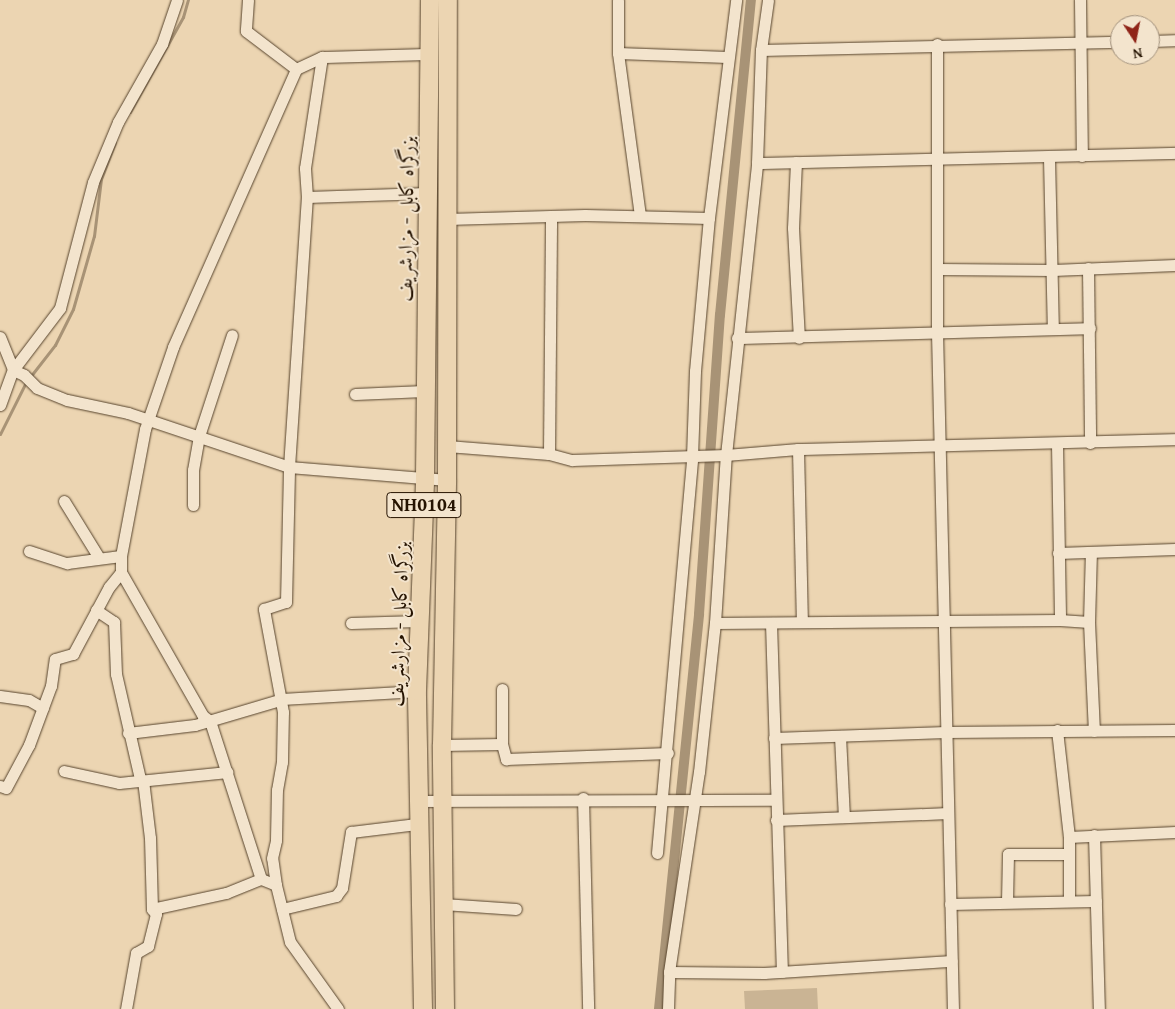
<!DOCTYPE html>
<meta charset="utf-8">
<style>
body{margin:0}
#map{position:relative;width:1175px;height:1009px;overflow:hidden;background:#ecd5b2;font-family:"Gentium Book Plus",Amiri,serif}
div>[style]{position:absolute}
.green>*{inset:0;background:#cab494}
.stream>*{height:3px;margin:-1.5px;padding:0 1.5px;transform-origin:1.5px;border-radius:1.5px;background:#a89376}
.canal>*{height:10px;margin:-5px;padding:0 5px;transform-origin:5px;border-radius:5px;background:#a89376}
.roads{filter:drop-shadow(0 0 1px #57442d) drop-shadow(0 0 1px #57442d)}
.minor>*{height:11px;margin:-5.5px;padding:0 5.5px;transform-origin:5.5px;border-radius:5.5px;background:#f3e4cd}
.highway>*{height:18px;margin:-9px;padding:0 9px;transform-origin:9px;border-radius:9px;background:#ecd5b2}
span{translate:-50% -50%;white-space:nowrap;text-align:center;line-height:1.15;-webkit-text-stroke:4px #f3e4cd;paint-order:stroke}
.shield-label span{padding:1px 4px;background:#f3e4cd;border:1px solid;border-radius:4px;-webkit-text-stroke-width:0}
.shield-label{font-size:19px;color:#251301;font-weight:700}
.street-label{font-size:20px;color:#251301}
.north{position:absolute;left:1110px;top:15px;width:50px;height:50px;box-sizing:border-box;background:#f3e4cd;border:1px solid #a1907b;border-radius:50%;rotate:169deg;font-size:14px;font-weight:700;line-height:20px;text-align:center;color:#251301}
.north::after{content:'';display:block;margin:auto;width:18px;height:22px;background:#8f2418;clip-path:polygon(50% 0,100% 100%,50% 72%,0 100%)}
</style>
<div id="map">
<div class="green">
<i style="clip-path:polygon(817px 988px,818px 1009px,745px 1009px,744px 991px)"></i>
</div>
<div class="stream">
<i style="left:130px;top:112px;width:109px;rotate:-60.8deg"></i>
<i style="left:183px;top:17px;width:18px;rotate:-74deg"></i>
<i style="left:30px;top:377px;width:41px;rotate:-52deg"></i>
<i style="left:55px;top:345px;width:40px;rotate:-63.4deg"></i>
<i style="left:73px;top:309px;width:76px;rotate:-74deg"></i>
<i style="left:94px;top:236px;width:57px;rotate:-83deg"></i>
<i style="left:101px;top:179px;width:39px;rotate:-69deg"></i>
<i style="left:0;top:434px;width:58px;rotate:-63.4deg"></i>
</div>
<div class="canal">
<i style="left:659px;top:1009px;width:397px;rotate:-84.2deg"></i>
<i style="left:699px;top:614px;width:300px;rotate:-86deg"></i>
<i style="left:720px;top:315px;width:317px;rotate:-84.4deg"></i>
</div>
<div class="roads">
<div class="minor">
<i style="left:248px;top:0;width:31px;rotate:94deg"></i>
<i style="left:246px;top:31px;width:63px;rotate:37.2deg"></i>
<i style="left:618px;top:0;width:53px;rotate:90deg"></i>
<i style="left:618px;top:53px;width:164px;rotate:82.3deg"></i>
<i style="left:1080px;top:0;width:156px;rotate:89.3deg"></i>
<i style="left:1150px;top:41px;width:25px;rotate:-2deg"></i>
<i style="left:937px;top:44px;width:288px;rotate:90deg"></i>
<i style="left:937px;top:332px;width:677px;rotate:88.65deg"></i>
<i style="left:761px;top:50px;width:359px;rotate:-1.3deg"></i>
<i style="left:618px;top:53px;width:109px;rotate:2.1deg"></i>
<i style="left:1049px;top:158px;width:171px;rotate:88.7deg"></i>
<i style="left:796px;top:162px;width:66px;rotate:92.6deg"></i>
<i style="left:793px;top:228px;width:110px;rotate:86.9deg"></i>
<i style="left:757px;top:163px;width:418px;rotate:-1.4deg"></i>
<i style="left:307px;top:197px;width:120px;rotate:-1.9deg"></i>
<i style="left:447px;top:219px;width:138px;rotate:-1.7deg"></i>
<i style="left:585px;top:215px;width:124px;rotate:1.4deg"></i>
<i style="left:1088px;top:268px;width:175px;rotate:89.3deg"></i>
<i style="left:937px;top:269px;width:116px;rotate:0.5deg"></i>
<i style="left:1053px;top:270px;width:122px;rotate:-2.3deg"></i>
<i style="left:0;top:337px;width:35px;rotate:68deg"></i>
<i style="left:13px;top:370px;width:12px;rotate:24deg"></i>
<i style="left:24px;top:375px;width:18px;rotate:45deg"></i>
<i style="left:37px;top:388px;width:32px;rotate:22deg"></i>
<i style="left:67px;top:400px;width:62px;rotate:12deg"></i>
<i style="left:128px;top:413px;width:170px;rotate:18.5deg"></i>
<i style="left:289px;top:467px;width:159px;rotate:4.7deg"></i>
<i style="left:737px;top:338px;width:353px;rotate:-1.6deg"></i>
<i style="left:355px;top:394px;width:69px;rotate:-2.5deg"></i>
<i style="left:0;top:405px;width:37px;rotate:-70deg"></i>
<i style="left:13px;top:370px;width:78px;rotate:-52.8deg"></i>
<i style="left:60px;top:308px;width:130px;rotate:-75.3deg"></i>
<i style="left:93px;top:182px;width:65px;rotate:-67.4deg"></i>
<i style="left:118px;top:122px;width:90px;rotate:-60.6deg"></i>
<i style="left:162px;top:44px;width:46px;rotate:-71.2deg"></i>
<i style="left:1057px;top:444px;width:176px;rotate:89deg"></i>
<i style="left:1060px;top:620px;width:29px;rotate:4deg"></i>
<i style="left:1089px;top:622px;width:109px;rotate:87.4deg"></i>
<i style="left:447px;top:446px;width:102px;rotate:4.5deg"></i>
<i style="left:549px;top:454px;width:24px;rotate:15deg"></i>
<i style="left:572px;top:460px;width:154px;rotate:-1.9deg"></i>
<i style="left:726px;top:455px;width:72px;rotate:-4.8deg"></i>
<i style="left:798px;top:449px;width:377px;rotate:-1.5deg"></i>
<i style="left:798px;top:449px;width:173px;rotate:88.7deg"></i>
<i style="left:549px;top:454px;width:238px;rotate:-89.5deg"></i>
<i style="left:64px;top:501px;width:65px;rotate:58.3deg"></i>
<i style="left:193px;top:505px;width:35px;rotate:-90deg"></i>
<i style="left:193px;top:470px;width:35px;rotate:-80deg"></i>
<i style="left:199px;top:436px;width:106px;rotate:-71.9deg"></i>
<i style="left:29px;top:551px;width:40px;rotate:18deg"></i>
<i style="left:67px;top:563px;width:54px;rotate:-7.4deg"></i>
<i style="left:1058px;top:553px;width:117px;rotate:-2deg"></i>
<i style="left:96px;top:610px;width:22px;rotate:34deg"></i>
<i style="left:114px;top:622px;width:52px;rotate:87.8deg"></i>
<i style="left:116px;top:674px;width:108px;rotate:77.1deg"></i>
<i style="left:1089px;top:622px;width:70px;rotate:-88.4deg"></i>
<i style="left:351px;top:623px;width:67px;rotate:-1.7deg"></i>
<i style="left:715px;top:623px;width:345px;rotate:-0.5deg"></i>
<i style="left:771px;top:623px;width:349px;rotate:88.2deg"></i>
<i style="left:502px;top:689px;width:55px;rotate:90deg"></i>
<i style="left:502px;top:744px;width:16px;rotate:75deg"></i>
<i style="left:506px;top:759px;width:162px;rotate:-2.1deg"></i>
<i style="left:0;top:696px;width:29px;rotate:8deg"></i>
<i style="left:29px;top:700px;width:16px;rotate:30deg"></i>
<i style="left:1057px;top:730px;width:108px;rotate:83.6deg"></i>
<i style="left:1069px;top:837px;width:63px;rotate:90deg"></i>
<i style="left:128px;top:733px;width:67px;rotate:-6.8deg"></i>
<i style="left:195px;top:725px;width:92px;rotate:-16.5deg"></i>
<i style="left:283px;top:699px;width:134px;rotate:-3.4deg"></i>
<i style="left:840px;top:736px;width:81px;rotate:87.2deg"></i>
<i style="left:774px;top:738px;width:172px;rotate:-2deg"></i>
<i style="left:946px;top:732px;width:229px;rotate:-0.5deg"></i>
<i style="left:442px;top:745px;width:60px;rotate:-1deg"></i>
<i style="left:64px;top:771px;width:56px;rotate:12.3deg"></i>
<i style="left:119px;top:783px;width:109px;rotate:-5.8deg"></i>
<i style="left:0;top:786px;width:6px;rotate:18deg"></i>
<i style="left:6px;top:788px;width:49px;rotate:-61.9deg"></i>
<i style="left:29px;top:745px;width:63px;rotate:-69.6deg"></i>
<i style="left:51px;top:686px;width:27px;rotate:-82deg"></i>
<i style="left:55px;top:659px;width:19px;rotate:-16deg"></i>
<i style="left:73px;top:654px;width:76px;rotate:-61.8deg"></i>
<i style="left:109px;top:587px;width:19px;rotate:-51deg"></i>
<i style="left:583px;top:798px;width:211px;rotate:88.6deg"></i>
<i style="left:417px;top:801px;width:358px;rotate:-0.2deg"></i>
<i style="left:776px;top:820px;width:172px;rotate:-2.3deg"></i>
<i style="left:1094px;top:835px;width:174px;rotate:88.4deg"></i>
<i style="left:1069px;top:837px;width:106px;rotate:-2.7deg"></i>
<i style="left:657px;top:853px;width:398px;rotate:-84.9deg"></i>
<i style="left:692px;top:457px;width:86px;rotate:-88deg"></i>
<i style="left:695px;top:371px;width:154px;rotate:-84.8deg"></i>
<i style="left:709px;top:218px;width:220px;rotate:-82.9deg"></i>
<i style="left:276px;top:885px;width:27px;rotate:-98deg"></i>
<i style="left:272px;top:858px;width:18px;rotate:-77deg"></i>
<i style="left:276px;top:840px;width:50px;rotate:-88.9deg"></i>
<i style="left:277px;top:790px;width:28px;rotate:-80deg"></i>
<i style="left:282px;top:762px;width:50px;rotate:-88.9deg"></i>
<i style="left:283px;top:712px;width:105px;rotate:-100.5deg"></i>
<i style="left:264px;top:609px;width:23px;rotate:-18deg"></i>
<i style="left:286px;top:602px;width:135px;rotate:-88.7deg"></i>
<i style="left:289px;top:467px;width:271px;rotate:-86.2deg"></i>
<i style="left:307px;top:197px;width:29px;rotate:-94deg"></i>
<i style="left:305px;top:168px;width:112px;rotate:-81.3deg"></i>
<i style="left:1007px;top:902px;width:48px;rotate:-88.8deg"></i>
<i style="left:1008px;top:854px;width:61px"></i>
<i style="left:443px;top:904px;width:73px;rotate:3.9deg"></i>
<i style="left:950px;top:904px;width:146px;rotate:-1.2deg"></i>
<i style="left:152px;top:909px;width:76px;rotate:-12.2deg"></i>
<i style="left:226px;top:893px;width:38px;rotate:-22deg"></i>
<i style="left:282px;top:909px;width:56px;rotate:-13.5deg"></i>
<i style="left:336px;top:896px;width:10px;rotate:-53deg"></i>
<i style="left:342px;top:888px;width:57px;rotate:-80.9deg"></i>
<i style="left:351px;top:832px;width:66px;rotate:-6.9deg"></i>
<i style="left:669px;top:972px;width:95px;rotate:0.6deg"></i>
<i style="left:764px;top:973px;width:188px;rotate:-3.7deg"></i>
<i style="left:126px;top:1009px;width:57px;rotate:-79.9deg"></i>
<i style="left:136px;top:953px;width:14px;rotate:-30deg"></i>
<i style="left:148px;top:946px;width:33px;rotate:-76deg"></i>
<i style="left:156px;top:914px;width:6px;rotate:-129deg"></i>
<i style="left:152px;top:909px;width:71px;rotate:-91.6deg"></i>
<i style="left:150px;top:838px;width:58px;rotate:-96.9deg"></i>
<i style="left:338px;top:1009px;width:82px;rotate:-125.6deg"></i>
<i style="left:290px;top:942px;width:59px;rotate:-103.8deg"></i>
<i style="left:276px;top:885px;width:16px;rotate:-158deg"></i>
<i style="left:261px;top:879px;width:166px;rotate:-107.9deg"></i>
<i style="left:210px;top:721px;width:9px;rotate:-144deg"></i>
<i style="left:203px;top:716px;width:166px;rotate:-119.7deg"></i>
<i style="left:121px;top:572px;width:16px;rotate:-90deg"></i>
<i style="left:121px;top:556px;width:129px;rotate:-79.3deg"></i>
<i style="left:145px;top:429px;width:87px;rotate:-71.1deg"></i>
<i style="left:173px;top:347px;width:304px;rotate:-66.1deg"></i>
<i style="left:296px;top:69px;width:29px;rotate:-25deg"></i>
<i style="left:322px;top:57px;width:107px;rotate:-1.6deg"></i>
<i style="left:668px;top:1009px;width:37px;rotate:-88deg"></i>
<i style="left:669px;top:972px;width:202px;rotate:-81.5deg"></i>
<i style="left:699px;top:772px;width:150px;rotate:-83.9deg"></i>
<i style="left:715px;top:623px;width:168px;rotate:-86.3deg"></i>
<i style="left:726px;top:455px;width:294px;rotate:-83.9deg"></i>
<i style="left:757px;top:163px;width:113px;rotate:-88deg"></i>
<i style="left:761px;top:50px;width:50px;rotate:-82deg"></i>
</div>
<div class="highway">
<i style="left:423px;top:1009px;width:318px;rotate:-91.1deg"></i>
<i style="left:417px;top:691px;width:213px;rotate:-87.8deg"></i>
<i style="left:425px;top:478px;width:478px;rotate:-89.4deg"></i>
<i style="left:445px;top:1009px;width:264px;rotate:-90.7deg"></i>
<i style="left:442px;top:745px;width:265px;rotate:-88.9deg"></i>
<i style="left:447px;top:480px;width:480px;rotate:-89.9deg"></i>
</div>
</div>
<div class="shield-label">
<span style="left:424px;top:505px">NH0104</span>
</div>
<div class="street-label">
<span style="left:405px;top:219px;rotate:-89deg">بزرگراه کابل - مزارشریف</span>
<span style="left:398px;top:624px;rotate:-88deg">بزرگراه کابل - مزارشریف</span>
</div>
<div class="north">N</div>
</div>
